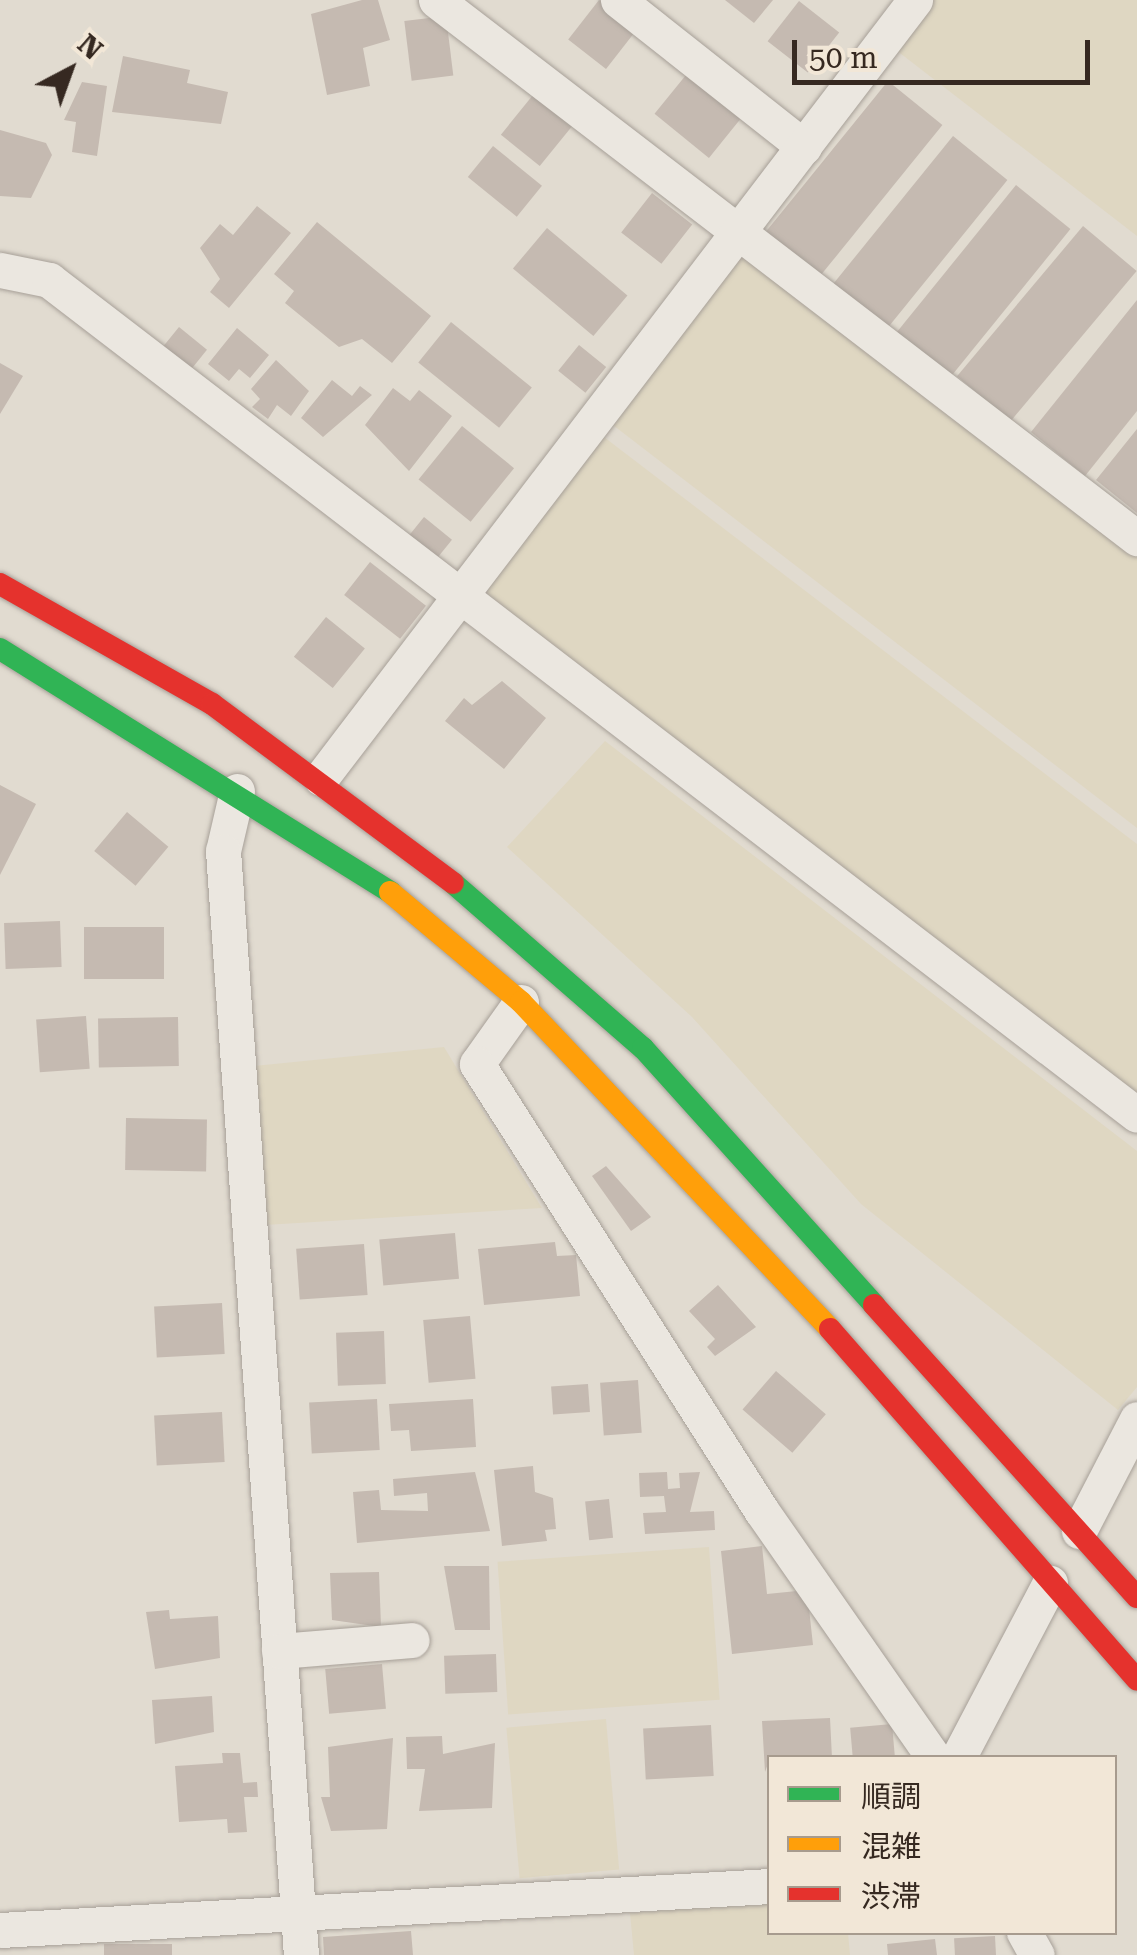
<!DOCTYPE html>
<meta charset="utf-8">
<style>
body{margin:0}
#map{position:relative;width:1137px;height:1955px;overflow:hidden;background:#e1dbd0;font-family:"Roboto Serif","Noto Sans JP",serif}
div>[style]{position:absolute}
.farmland>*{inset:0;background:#dfd7c2;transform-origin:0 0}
.building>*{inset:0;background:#c5bab1;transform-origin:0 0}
.roads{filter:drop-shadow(0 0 2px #a7a098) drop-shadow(0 0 2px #a7a098)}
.street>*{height:35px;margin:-17.5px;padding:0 17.5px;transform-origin:17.5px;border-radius:17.5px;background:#ebe7e0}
.fast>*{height:22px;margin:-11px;padding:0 11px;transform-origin:11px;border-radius:11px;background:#30b455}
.slow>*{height:22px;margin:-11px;padding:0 11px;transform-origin:11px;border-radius:11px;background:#ff9f0a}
.jam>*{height:22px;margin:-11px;padding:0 11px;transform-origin:11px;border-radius:11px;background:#e5322d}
span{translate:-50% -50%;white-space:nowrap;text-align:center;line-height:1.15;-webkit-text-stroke:10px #f2e7d7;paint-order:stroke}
.legend{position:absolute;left:767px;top:1755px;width:350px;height:180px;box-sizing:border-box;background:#f2e7d7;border:2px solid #a79b8e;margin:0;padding:12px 18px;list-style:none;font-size:30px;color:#362921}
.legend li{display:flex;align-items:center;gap:20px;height:50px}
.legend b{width:50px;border:2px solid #a79b8e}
.north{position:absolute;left:20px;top:20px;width:100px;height:100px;-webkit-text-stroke:8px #f2e7d7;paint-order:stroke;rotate:41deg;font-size:28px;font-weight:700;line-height:40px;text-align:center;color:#362921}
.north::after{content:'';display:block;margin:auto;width:35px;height:45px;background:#362921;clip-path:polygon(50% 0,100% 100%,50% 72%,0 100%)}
.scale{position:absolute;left:792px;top:40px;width:298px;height:45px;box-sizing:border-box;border:5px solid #362921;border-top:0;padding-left:12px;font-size:30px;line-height:35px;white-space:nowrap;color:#362921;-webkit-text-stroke:8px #f2e7d7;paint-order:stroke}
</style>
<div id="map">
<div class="farmland">
<i style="clip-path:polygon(934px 0,1137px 0,1137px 236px,896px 50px)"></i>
<i style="clip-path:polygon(741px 251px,1137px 555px,1137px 828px,609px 422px)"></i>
<i style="clip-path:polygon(600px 434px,1137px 844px,1137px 1098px,487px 599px,487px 580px)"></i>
<i style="clip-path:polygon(605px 741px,1137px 1151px,1137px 1387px,1118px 1410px,861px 1204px,692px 1017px,507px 847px)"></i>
<i style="clip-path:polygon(444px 1047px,542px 1208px,265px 1225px,253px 1066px)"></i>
<i style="left:709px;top:1547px;width:153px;height:212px;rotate:86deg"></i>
<i style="left:606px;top:1719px;width:151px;height:100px;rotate:85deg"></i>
<i style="clip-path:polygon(769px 1903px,770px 1932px,848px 1933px,850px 1955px,634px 1955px,630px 1913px)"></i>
</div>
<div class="building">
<i style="clip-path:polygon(362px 0,378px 0,390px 40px,363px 48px,370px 86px,327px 95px,311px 14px)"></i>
<i style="left:599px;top:0;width:48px;height:50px;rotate:38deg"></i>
<i style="clip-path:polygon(725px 0,773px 0,754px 23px)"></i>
<i style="left:799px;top:1px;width:51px;height:51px;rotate:38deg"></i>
<i style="left:446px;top:16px;width:60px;height:42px;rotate:83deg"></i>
<i style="clip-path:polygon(123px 56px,190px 70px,187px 83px,228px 92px,221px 124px,112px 112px)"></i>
<i style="left:686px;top:75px;width:70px;height:50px;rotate:39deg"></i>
<i style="left:888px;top:81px;width:70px;height:196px;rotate:39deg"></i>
<i style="clip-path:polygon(82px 82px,107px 86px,97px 156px,72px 152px,76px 122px,64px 120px)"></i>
<i style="left:533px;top:95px;width:50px;height:51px;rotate:39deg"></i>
<i style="clip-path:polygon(0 130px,46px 143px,52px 155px,31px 198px,0 196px)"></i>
<i style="left:953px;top:136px;width:70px;height:195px;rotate:39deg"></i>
<i style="left:493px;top:146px;width:63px;height:40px;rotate:39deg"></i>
<i style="left:1016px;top:185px;width:70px;height:195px;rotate:39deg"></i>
<i style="left:652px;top:193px;width:51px;height:50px;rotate:38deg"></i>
<i style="clip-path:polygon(257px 206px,291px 233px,229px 308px,210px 292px,220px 279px,200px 248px,220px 224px,233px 235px)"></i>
<i style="clip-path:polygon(317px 222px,431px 316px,392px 363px,362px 339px,339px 347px,285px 303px,294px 291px,274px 274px)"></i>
<i style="left:1083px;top:226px;width:70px;height:196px;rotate:40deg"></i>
<i style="left:547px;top:228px;width:105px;height:53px;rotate:40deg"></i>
<i style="clip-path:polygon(1137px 300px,1137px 411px,1085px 476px,1031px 432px)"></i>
<i style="left:451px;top:322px;width:104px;height:52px;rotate:39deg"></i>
<i style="left:179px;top:327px;width:36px;height:29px;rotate:39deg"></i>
<i style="clip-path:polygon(237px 328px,269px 355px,250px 378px,239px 369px,229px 381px,208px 364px)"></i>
<i style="left:579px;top:345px;width:35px;height:33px;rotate:39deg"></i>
<i style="clip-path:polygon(276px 360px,309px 391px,291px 416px,277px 405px,268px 419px,252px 407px,260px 399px,251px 389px)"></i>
<i style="clip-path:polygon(0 363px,23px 376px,0 414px)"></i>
<i style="clip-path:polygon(332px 380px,352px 396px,360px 386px,372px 395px,323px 437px,301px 418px)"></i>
<i style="clip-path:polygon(393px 388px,410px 401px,419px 390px,452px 416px,409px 471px,365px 425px)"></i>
<i style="left:462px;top:426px;width:67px;height:69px;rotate:39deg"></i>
<i style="clip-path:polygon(1137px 429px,1137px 513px,1096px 480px)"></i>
<i style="left:424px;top:517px;width:36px;height:27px;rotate:39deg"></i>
<i style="left:370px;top:562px;width:71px;height:42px;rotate:38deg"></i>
<i style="left:326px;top:617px;width:50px;height:51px;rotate:39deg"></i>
<i style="clip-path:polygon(502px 681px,546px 718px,504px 769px,445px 721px,464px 698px,472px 705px)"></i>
<i style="clip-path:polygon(0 785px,36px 804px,0 875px)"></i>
<i style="left:127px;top:812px;width:54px;height:51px;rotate:40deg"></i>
<i style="left:60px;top:921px;width:46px;height:56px;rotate:88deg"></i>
<i style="left:84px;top:927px;width:80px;height:52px"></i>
<i style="left:86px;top:1016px;width:53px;height:50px;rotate:86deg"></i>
<i style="left:178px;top:1017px;width:49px;height:80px;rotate:89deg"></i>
<i style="left:126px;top:1118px;width:81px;height:52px;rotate:1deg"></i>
<i style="clip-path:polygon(606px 1166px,651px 1217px,631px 1231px,592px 1176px)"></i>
<i style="left:455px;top:1233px;width:46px;height:76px;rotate:85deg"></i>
<i style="clip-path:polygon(555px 1242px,557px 1256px,576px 1255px,580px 1296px,484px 1305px,478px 1249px)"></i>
<i style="left:364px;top:1244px;width:51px;height:68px;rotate:86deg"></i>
<i style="clip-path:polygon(718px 1285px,756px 1327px,715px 1356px,707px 1347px,715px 1339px,689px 1311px)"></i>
<i style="left:222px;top:1303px;width:51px;height:68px;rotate:87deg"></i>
<i style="left:470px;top:1316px;width:63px;height:47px;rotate:85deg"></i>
<i style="left:384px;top:1331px;width:53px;height:48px;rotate:88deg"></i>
<i style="left:776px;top:1371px;width:66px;height:51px;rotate:41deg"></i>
<i style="left:638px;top:1380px;width:53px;height:38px;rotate:86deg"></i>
<i style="left:588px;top:1384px;width:28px;height:37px;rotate:86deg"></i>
<i style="left:377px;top:1399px;width:51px;height:68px;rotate:87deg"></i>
<i style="clip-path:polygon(473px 1399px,476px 1447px,411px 1451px,409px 1430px,391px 1431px,389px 1404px)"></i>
<i style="left:222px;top:1412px;width:50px;height:68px;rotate:87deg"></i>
<i style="clip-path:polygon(533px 1466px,535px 1492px,553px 1498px,556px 1529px,545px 1530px,547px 1541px,502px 1546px,494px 1470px)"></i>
<i style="clip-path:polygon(475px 1472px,490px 1531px,357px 1543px,353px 1492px,379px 1490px,381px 1510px,428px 1511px,427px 1493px,394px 1496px,393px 1479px)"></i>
<i style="clip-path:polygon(667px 1472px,668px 1489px,680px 1488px,679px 1473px,700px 1472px,690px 1512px,714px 1511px,715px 1530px,645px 1534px,643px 1513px,666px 1512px,664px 1496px,640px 1497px,639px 1473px)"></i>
<i style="left:609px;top:1499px;width:39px;height:24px;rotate:84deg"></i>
<i style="clip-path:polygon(762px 1546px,767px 1594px,807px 1590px,813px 1645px,732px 1654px,721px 1551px)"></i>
<i style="clip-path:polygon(444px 1566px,489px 1566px,490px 1630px,455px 1630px)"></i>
<i style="clip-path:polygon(379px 1572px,381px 1627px,332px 1620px,330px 1573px)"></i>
<i style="clip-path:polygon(169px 1610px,170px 1619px,218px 1616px,220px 1658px,155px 1669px,146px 1612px)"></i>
<i style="left:496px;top:1654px;width:38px;height:52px;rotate:88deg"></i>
<i style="left:382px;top:1664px;width:45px;height:57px;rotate:85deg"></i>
<i style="clip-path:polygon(212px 1696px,214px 1732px,155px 1744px,152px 1700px)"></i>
<i style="clip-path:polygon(830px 1718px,832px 1758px,770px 1758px,765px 1772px,762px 1721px)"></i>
<i style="left:892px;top:1724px;width:34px;height:42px;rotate:85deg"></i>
<i style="left:711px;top:1725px;width:51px;height:68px;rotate:87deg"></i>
<i style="clip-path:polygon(442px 1736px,443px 1754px,495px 1743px,492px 1808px,419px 1811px,425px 1769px,407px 1769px,406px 1737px)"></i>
<i style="clip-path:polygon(393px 1738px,387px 1829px,331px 1831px,321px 1797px,330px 1797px,328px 1747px)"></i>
<i style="clip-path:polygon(222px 1753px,240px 1753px,243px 1783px,257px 1782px,258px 1797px,244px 1797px,247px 1832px,228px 1833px,227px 1819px,179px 1822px,175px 1766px,223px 1763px)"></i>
<i style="clip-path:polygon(411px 1931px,413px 1955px,324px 1955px,323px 1937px)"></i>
<i style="left:995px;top:1936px;width:19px;height:41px;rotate:87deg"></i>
<i style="clip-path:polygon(935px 1939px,937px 1955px,888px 1955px,887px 1944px)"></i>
<i style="left:172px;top:1944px;width:11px;height:68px;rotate:90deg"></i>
</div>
<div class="roads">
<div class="street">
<i style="left:436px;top:0;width:884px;rotate:37.51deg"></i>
<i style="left:618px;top:0;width:237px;rotate:38.3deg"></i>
<i style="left:0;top:270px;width:50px;rotate:11.5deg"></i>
<i style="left:49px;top:280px;width:1371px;rotate:37.5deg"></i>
<i style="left:321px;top:778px;width:979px;rotate:-52.64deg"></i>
<i style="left:237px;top:791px;width:62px;rotate:103.1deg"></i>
<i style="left:223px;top:851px;width:1107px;rotate:85.96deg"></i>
<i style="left:521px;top:1002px;width:76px;rotate:125.4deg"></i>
<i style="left:477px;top:1064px;width:529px;rotate:57.51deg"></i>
<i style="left:761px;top:1510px;width:302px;rotate:55.1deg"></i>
<i style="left:1079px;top:1531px;width:126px;rotate:-62.6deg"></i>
<i style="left:279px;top:1651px;width:133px;rotate:-4.7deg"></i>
<i style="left:958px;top:1758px;width:198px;rotate:-62.3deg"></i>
<i style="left:0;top:1930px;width:771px;rotate:-3.27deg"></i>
<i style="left:1024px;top:1932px;width:26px;rotate:61deg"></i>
</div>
<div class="fast">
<i style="left:0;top:649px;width:460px;rotate:31.9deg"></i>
<i style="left:453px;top:883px;width:252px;rotate:41deg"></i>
<i style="left:643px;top:1048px;width:346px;rotate:48deg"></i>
</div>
<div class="slow">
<i style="left:390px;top:892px;width:171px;rotate:40deg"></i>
<i style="left:521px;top:1002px;width:450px;rotate:46.6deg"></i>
</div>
<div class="jam">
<i style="left:0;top:584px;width:244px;rotate:29.5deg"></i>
<i style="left:212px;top:704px;width:300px;rotate:36.6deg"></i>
<i style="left:874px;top:1305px;width:393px;rotate:48deg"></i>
<i style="left:830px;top:1329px;width:466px;rotate:48.8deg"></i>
</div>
</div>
<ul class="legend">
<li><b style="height:12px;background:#30b455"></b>順調</li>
<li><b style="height:12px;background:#ff9f0a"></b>混雑</li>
<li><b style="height:12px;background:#e5322d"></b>渋滞</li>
</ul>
<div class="north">N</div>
<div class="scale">50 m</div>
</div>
